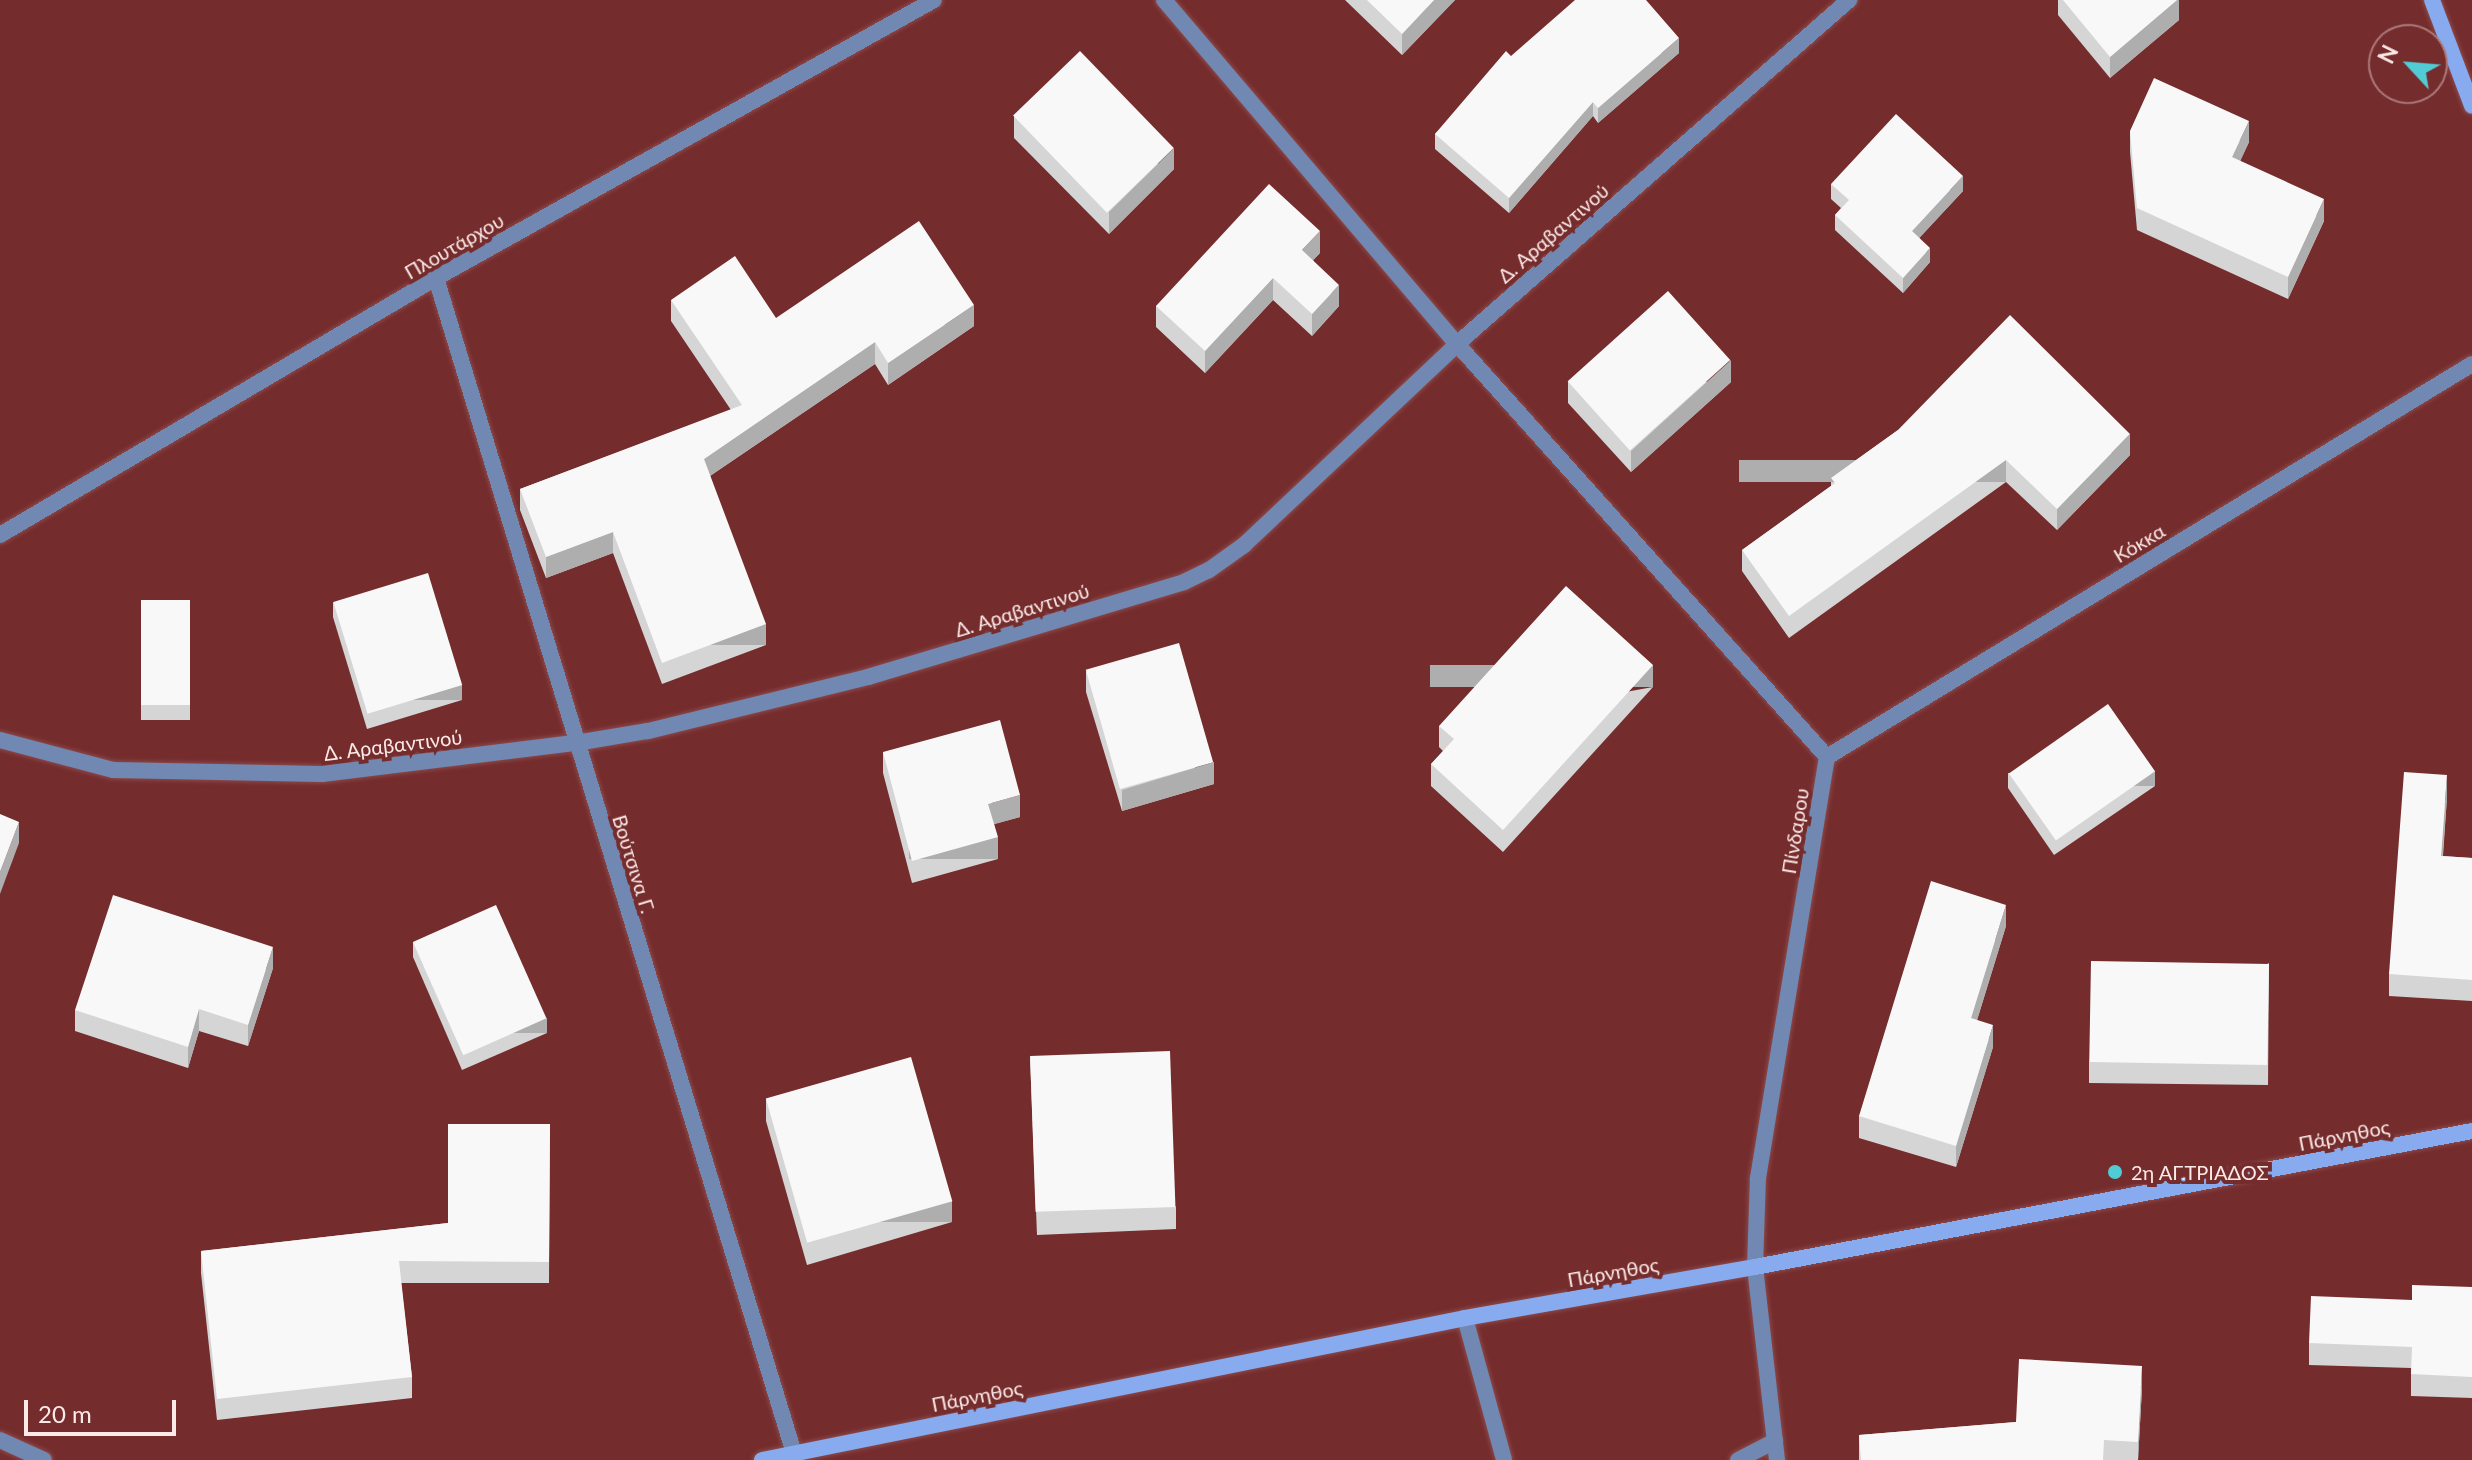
<!DOCTYPE html>
<meta charset="utf-8">
<style>
body{margin:0}
#map{position:relative;width:2472px;height:1460px;overflow:hidden;background:#752c2d;font-family:Lato,sans-serif}
div>[style]{position:absolute}
.roads{filter:drop-shadow(0 0 2px #8b4a4b) drop-shadow(0 0 2px #8b4a4b)}
.lane>*{height:16px;margin:-8px;padding:0 8px;transform-origin:8px;border-radius:8px;background:#7188b2}
.street>*{height:16px;margin:-8px;padding:0 8px;transform-origin:8px;border-radius:8px;background:#7188b2}
.secondary>*{height:16px;margin:-8px;padding:0 8px;transform-origin:8px;border-radius:8px;background:#87abee}
.wall>*{inset:0;background:#d5d5d5;transform-origin:0 0}
.shaded-wall>*{inset:0;background:#aeaeae;transform-origin:0 0}
.building>*{inset:0;background:#f8f8f8;transform-origin:0 0}
.dots>*{width:22px;height:22px;translate:-50% -50%;box-sizing:border-box;border:4px solid #752c2d;border-radius:50%}
span{translate:-50% -50%;white-space:nowrap;text-align:center;line-height:1.15;-webkit-text-stroke:8px #752c2d;paint-order:stroke}
.street-label{font-size:20px;color:#fceae8}
.poi-label{font-size:20px;color:#fceae8}
.left{translate:0 -50%;text-align:left}
.north{position:absolute;left:2368px;top:24px;width:80px;height:80px;box-sizing:border-box;background:#752c2d;border:2px solid #ab7878;border-radius:50%;rotate:296deg;font-size:22px;font-weight:700;line-height:32px;text-align:center;color:#fceae8}
.north::after{content:'';display:block;margin:auto;width:28px;height:36px;background:#51ccd5;clip-path:polygon(50% 0,100% 100%,50% 72%,0 100%)}
.scale{position:absolute;left:24px;top:1400px;width:152px;height:36px;box-sizing:border-box;border:4px solid #fceae8;border-top:0;padding-left:10px;font-size:24px;line-height:28px;white-space:nowrap;color:#fceae8;-webkit-text-stroke:6px #752c2d;paint-order:stroke}
</style>
<div id="map">
<div class="roads">
<div class="lane">
<i style="left:1164px;top:0;width:452px;rotate:49.6deg"></i>
</div>
<div class="street">
<i style="left:436px;top:278px;width:1236px;rotate:73.06deg"></i>
<i style="left:1457px;top:344px;width:554px;rotate:48.14deg"></i>
<i style="left:0;top:535px;width:506px;rotate:-30.52deg"></i>
<i style="left:436px;top:278px;width:570px;rotate:-29.17deg"></i>
<i style="left:0;top:740px;width:117px;rotate:14.9deg"></i>
<i style="left:113px;top:770px;width:209px;rotate:1.1deg"></i>
<i style="left:322px;top:774px;width:256px;rotate:-7deg"></i>
<i style="left:576px;top:743px;width:73px;rotate:-9.5deg"></i>
<i style="left:648px;top:731px;width:227px;rotate:-13.8deg"></i>
<i style="left:868px;top:677px;width:330px;rotate:-16.7deg"></i>
<i style="left:1184px;top:582px;width:28px;rotate:-26deg"></i>
<i style="left:1209px;top:570px;width:43px;rotate:-35.5deg"></i>
<i style="left:1244px;top:545px;width:293px;rotate:-43.3deg"></i>
<i style="left:1457px;top:344px;width:522px;rotate:-41.27deg"></i>
<i style="left:1827px;top:757px;width:755px;rotate:-31.35deg"></i>
<i style="left:1465px;top:1318px;width:147px;rotate:74.6deg"></i>
<i style="left:0;top:1440px;width:48px;rotate:24.4deg"></i>
<i style="left:1738px;top:1460px;width:42px;rotate:-27.2deg"></i>
<i style="left:1777px;top:1460px;width:194px;rotate:-96.5deg"></i>
<i style="left:1755px;top:1267px;width:89px;rotate:-88.1deg"></i>
<i style="left:1758px;top:1178px;width:427px;rotate:-80.7deg"></i>
</div>
<div class="secondary">
<i style="left:2432px;top:0;width:113px;rotate:69.3deg"></i>
<i style="left:762px;top:1460px;width:717px;rotate:-11.42deg"></i>
<i style="left:1465px;top:1318px;width:294px;rotate:-10deg"></i>
<i style="left:1755px;top:1267px;width:730px;rotate:-10.74deg"></i>
</div>
</div>
<div class="wall">
<i style="clip-path:polygon(1345px 0,1455px 0,1402px 55px)"></i>
<i style="clip-path:polygon(2058px 0,2179px 0,2179px 20px,2110px 78px,2058px 15px)"></i>
<i style="clip-path:polygon(1679px 53px,1598px 123px,1593px 116px,1509px 213px,1435px 149px,1435px 134px,1511px 56px)"></i>
<i style="clip-path:polygon(1014px 116px,1174px 169px,1109px 234px,1014px 138px)"></i>
<i style="clip-path:polygon(2130px 131px,2249px 142px,2240px 161px,2324px 221px,2288px 299px,2137px 230px,2130px 152px)"></i>
<i style="clip-path:polygon(1831px 184px,1963px 191px,1919px 238px,1930px 262px,1903px 293px,1835px 230px,1835px 215px,1841px 208px,1831px 199px)"></i>
<i style="clip-path:polygon(1320px 253px,1313px 260px,1339px 306px,1312px 336px,1273px 300px,1205px 373px,1156px 327px,1156px 306px)"></i>
<i style="clip-path:polygon(671px 300px,776px 318px,974px 326px,888px 385px,875px 364px,710px 476px,766px 645px,662px 684px,613px 553px,546px 578px,520px 510px,520px 489px,731px 410px,671px 321px)"></i>
<i style="clip-path:polygon(1568px 381px,1731px 382px,1631px 472px,1568px 403px)"></i>
<i style="clip-path:polygon(1898px 430px,2130px 455px,2057px 530px,2006px 482px,1789px 638px,1742px 571px,1742px 550px,1831px 486px,1831px 478px)"></i>
<i style="left:141px;top:600px;width:49px;height:120px"></i>
<i style="clip-path:polygon(333px 602px,462px 700px,367px 729px,333px 617px)"></i>
<i style="clip-path:polygon(1086px 671px,1214px 784px,1122px 811px,1086px 692px)"></i>
<i style="clip-path:polygon(1653px 687px,1503px 852px,1431px 786px,1431px 764px,1443px 751px,1439px 747px,1439px 726px)"></i>
<i style="clip-path:polygon(883px 752px,1020px 817px,994px 824px,998px 859px,912px 883px,883px 773px)"></i>
<i style="clip-path:polygon(2008px 773px,2155px 786px,2054px 855px,2008px 788px)"></i>
<i style="clip-path:polygon(2447px 797px,2443px 856px,2472px 858px,2472px 1001px,2389px 996px,2389px 974px)"></i>
<i style="clip-path:polygon(2006px 926px,1977px 1020px,1993px 1047px,1956px 1167px,1859px 1138px,1859px 1116px)"></i>
<i style="clip-path:polygon(413px 942px,547px 1033px,462px 1070px,413px 957px)"></i>
<i style="clip-path:polygon(2269px 963px,2268px 1085px,2089px 1083px,2089px 1062px)"></i>
<i style="clip-path:polygon(273px 968px,248px 1046px,199px 1031px,188px 1068px,75px 1031px,75px 1010px)"></i>
<i style="clip-path:polygon(1030px 1057px,1176px 1207px,1176px 1229px,1037px 1235px)"></i>
<i style="clip-path:polygon(766px 1099px,952px 1222px,807px 1265px,766px 1121px)"></i>
<i style="clip-path:polygon(550px 1124px,549px 1283px,401px 1283px,412px 1377px,412px 1398px,217px 1420px,201px 1273px,201px 1251px,448px 1223px)"></i>
<i style="clip-path:polygon(2472px 1287px,2472px 1398px,2411px 1396px,2411px 1368px,2309px 1365px,2309px 1343px,2412px 1300px)"></i>
<i style="clip-path:polygon(2142px 1388px,2138px 1460px,1859px 1460px,1859px 1435px,2016px 1422px)"></i>
</div>
<div class="shaded-wall">
<i style="clip-path:polygon(1434px 0,1455px 0,1402px 55px,1402px 34px)"></i>
<i style="clip-path:polygon(2177px 0,2179px 0,2179px 20px,2110px 78px,2110px 57px)"></i>
<i style="clip-path:polygon(1679px 38px,1679px 53px,1598px 123px,1598px 108px)"></i>
<i style="clip-path:polygon(1593px 102px,1593px 116px,1509px 213px,1509px 198px)"></i>
<i style="clip-path:polygon(2249px 121px,2249px 142px,2232px 179px,2232px 157px)"></i>
<i style="clip-path:polygon(1174px 148px,1174px 169px,1109px 234px,1109px 212px)"></i>
<i style="clip-path:polygon(1963px 176px,1963px 191px,1912px 246px,1912px 231px)"></i>
<i style="clip-path:polygon(2324px 199px,2324px 221px,2288px 299px,2288px 277px)"></i>
<i style="clip-path:polygon(1320px 231px,1320px 253px,1302px 272px,1302px 250px)"></i>
<i style="clip-path:polygon(1930px 248px,1930px 262px,1903px 293px,1903px 278px)"></i>
<i style="clip-path:polygon(1273px 278px,1273px 300px,1205px 373px,1205px 351px)"></i>
<i style="clip-path:polygon(1339px 285px,1339px 306px,1312px 336px,1312px 314px)"></i>
<i style="clip-path:polygon(974px 305px,974px 326px,888px 385px,888px 363px)"></i>
<i style="clip-path:polygon(875px 342px,875px 364px,704px 480px,704px 459px)"></i>
<i style="clip-path:polygon(1731px 360px,1731px 382px,1631px 472px,1631px 451px)"></i>
<i style="clip-path:polygon(2130px 434px,2130px 455px,2057px 530px,2057px 509px)"></i>
<i style="left:2006px;top:460px;width:22px;height:267px;rotate:90deg"></i>
<i style="clip-path:polygon(613px 532px,613px 553px,546px 578px,546px 557px)"></i>
<i style="left:766px;top:624px;width:21px;height:111px;rotate:90deg"></i>
<i style="left:1653px;top:665px;width:22px;height:223px;rotate:90deg"></i>
<i style="left:462px;top:685px;width:15px;height:99px;rotate:90deg"></i>
<i style="clip-path:polygon(1214px 762px,1214px 784px,1122px 811px,1122px 790px)"></i>
<i style="left:2155px;top:771px;width:15px;height:122px;rotate:90deg"></i>
<i style="clip-path:polygon(2447px 775px,2447px 797px,2441px 877px,2441px 856px)"></i>
<i style="clip-path:polygon(1020px 795px,1020px 817px,988px 826px,988px 804px)"></i>
<i style="clip-path:polygon(19px 822px,19px 843px,0 894px,0 872px)"></i>
<i style="left:998px;top:837px;width:22px;height:89px;rotate:90deg"></i>
<i style="clip-path:polygon(2006px 905px,2006px 926px,1971px 1040px,1971px 1018px)"></i>
<i style="clip-path:polygon(273px 947px,273px 968px,248px 1046px,248px 1025px)"></i>
<i style="clip-path:polygon(199px 1009px,199px 1031px,188px 1068px,188px 1047px)"></i>
<i style="left:547px;top:1018px;width:15px;height:93px;rotate:90deg"></i>
<i style="clip-path:polygon(1993px 1025px,1993px 1047px,1956px 1167px,1956px 1146px)"></i>
<i style="left:952px;top:1201px;width:21px;height:151px;rotate:90deg"></i>
<i style="clip-path:polygon(2142px 1366px,2142px 1388px,2138px 1460px,2138px 1442px)"></i>
</div>
<div class="building">
<i style="clip-path:polygon(1367px 0,1434px 0,1402px 34px)"></i>
<i style="clip-path:polygon(1575px 0,1646px 0,1679px 38px,1598px 108px,1593px 102px,1509px 198px,1435px 134px,1506px 51px,1511px 56px)"></i>
<i style="clip-path:polygon(2063px 0,2177px 0,2110px 57px)"></i>
<i style="left:1080px;top:51px;width:135px;height:93px;rotate:46deg"></i>
<i style="clip-path:polygon(2154px 78px,2249px 121px,2232px 157px,2324px 199px,2288px 277px,2137px 208px,2130px 131px)"></i>
<i style="clip-path:polygon(1896px 114px,1963px 176px,1912px 231px,1930px 248px,1903px 278px,1835px 215px,1849px 200px,1831px 184px)"></i>
<i style="clip-path:polygon(1269px 184px,1320px 231px,1302px 250px,1339px 285px,1312px 314px,1273px 278px,1205px 351px,1156px 306px)"></i>
<i style="clip-path:polygon(919px 221px,974px 305px,888px 363px,875px 342px,704px 459px,766px 624px,662px 663px,613px 532px,546px 557px,520px 489px,742px 405px,671px 300px,735px 256px,776px 318px)"></i>
<i style="left:1668px;top:291px;width:93px;height:135px;rotate:48deg"></i>
<i style="clip-path:polygon(2010px 315px,2130px 434px,2057px 509px,2006px 460px,1789px 616px,1742px 550px,1835px 483px,1831px 478px,1898px 430px)"></i>
<i style="left:428px;top:573px;width:117px;height:99px;rotate:73deg"></i>
<i style="clip-path:polygon(1566px 586px,1653px 665px,1503px 830px,1431px 764px,1454px 739px,1439px 726px)"></i>
<i style="left:141px;top:600px;width:49px;height:105px"></i>
<i style="left:1179px;top:643px;width:124px;height:97px;rotate:74deg"></i>
<i style="left:2108px;top:704px;width:82px;height:121px;rotate:55deg"></i>
<i style="clip-path:polygon(1000px 720px,1020px 795px,988px 804px,998px 837px,912px 861px,883px 752px)"></i>
<i style="clip-path:polygon(2404px 772px,2447px 775px,2441px 856px,2472px 858px,2472px 980px,2389px 974px)"></i>
<i style="clip-path:polygon(0 814px,19px 822px,0 872px)"></i>
<i style="clip-path:polygon(1931px 881px,2006px 905px,1971px 1018px,1993px 1025px,1956px 1146px,1859px 1116px)"></i>
<i style="clip-path:polygon(113px 895px,273px 947px,248px 1025px,199px 1009px,188px 1047px,75px 1010px)"></i>
<i style="left:496px;top:905px;width:124px;height:91px;rotate:66deg"></i>
<i style="left:2091px;top:961px;width:178px;height:101px;rotate:1deg"></i>
<i style="left:1170px;top:1051px;width:156px;height:140px;rotate:88deg"></i>
<i style="left:911px;top:1057px;width:150px;height:151px;rotate:74deg"></i>
<i style="clip-path:polygon(448px 1124px,550px 1124px,549px 1262px,399px 1261px,412px 1377px,217px 1399px,201px 1251px,448px 1223px)"></i>
<i style="clip-path:polygon(2412px 1285px,2472px 1287px,2472px 1377px,2411px 1374px,2412px 1347px,2309px 1343px,2311px 1296px,2412px 1300px)"></i>
<i style="clip-path:polygon(2019px 1359px,2142px 1366px,2138px 1442px,2104px 1440px,2103px 1460px,1861px 1460px,1859px 1435px,2016px 1422px)"></i>
</div>
<div class="dots">
<i style="left:2115px;top:1172px;background:#51ccd5"></i>
</div>
<div class="street-label">
<span style="left:1553px;top:233px;rotate:-41deg">Δ. Αραβαντινού</span>
<span style="left:454px;top:246px;rotate:-30deg">Πλουτάρχου</span>
<span style="left:2139px;top:543px;rotate:-31deg">Κόκκα</span>
<span style="left:1022px;top:610px;rotate:-17deg">Δ. Αραβαντινού</span>
<span style="left:393px;top:745px;rotate:-7deg">Δ. Αραβαντινού</span>
<span style="left:1795px;top:831px;rotate:-81deg">Πίνδαρου</span>
<span style="left:634px;top:864px;rotate:73deg">Βούτσινα Γ.</span>
<span style="left:2344px;top:1135px;rotate:-11deg">Πάρνηθος</span>
<span style="left:1613px;top:1272px;rotate:-10deg">Πάρνηθος</span>
<span style="left:977px;top:1396px;rotate:-11deg">Πάρνηθος</span>
</div>
<div class="poi-label">
<span class="left" style="left:2131px;top:1172px">2η ΑΓ.ΤΡΙΑΔΟΣ</span>
</div>
<div class="north">N</div>
<div class="scale">20 m</div>
</div>
